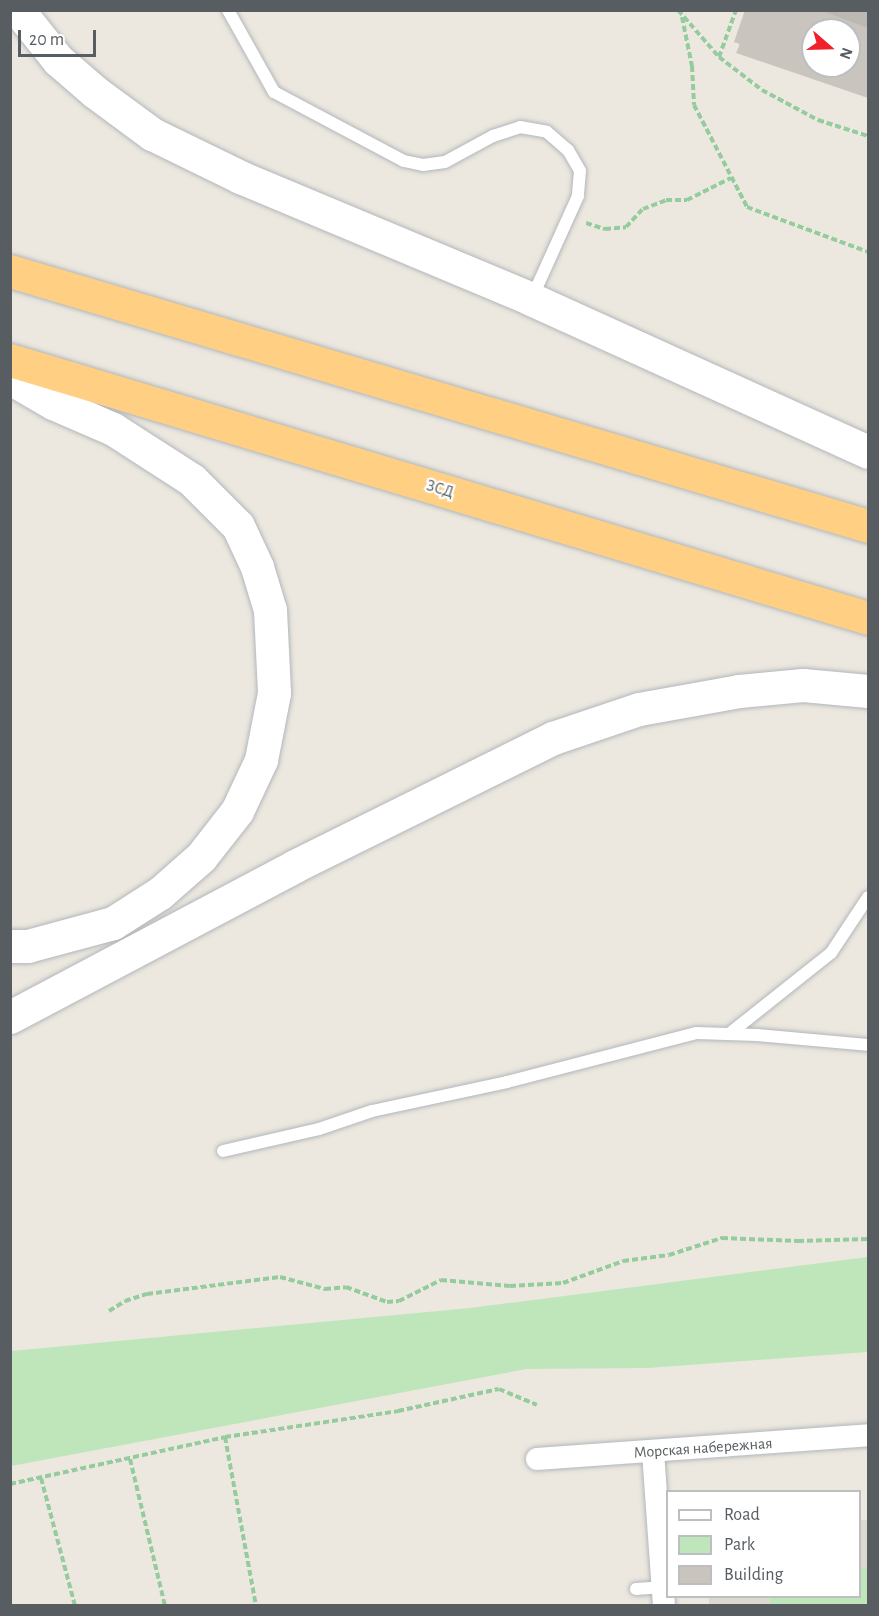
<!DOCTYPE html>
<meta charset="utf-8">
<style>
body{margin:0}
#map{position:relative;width:879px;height:1616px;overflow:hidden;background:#ece8df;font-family:"Alegreya Sans",sans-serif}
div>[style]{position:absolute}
.education>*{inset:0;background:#ded9d0}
.green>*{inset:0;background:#bfe6ba}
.shadow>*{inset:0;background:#0003}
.building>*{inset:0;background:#c9c5be}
.path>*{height:4px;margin-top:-2px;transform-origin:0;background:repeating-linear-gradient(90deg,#95cc9d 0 6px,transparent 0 9px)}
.roads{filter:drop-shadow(0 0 2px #b2b7bb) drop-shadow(0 0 2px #b2b7bb)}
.service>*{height:12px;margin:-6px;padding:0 6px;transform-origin:6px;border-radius:6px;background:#fff}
.minor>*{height:22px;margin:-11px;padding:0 11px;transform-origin:11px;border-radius:11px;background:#fff}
.secondary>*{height:33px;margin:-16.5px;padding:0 16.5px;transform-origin:16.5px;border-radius:16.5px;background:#fff}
.motorway>*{height:33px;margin:-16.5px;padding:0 16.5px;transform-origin:16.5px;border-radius:16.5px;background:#ffd083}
span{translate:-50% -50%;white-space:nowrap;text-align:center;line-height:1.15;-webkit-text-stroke:4.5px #fff;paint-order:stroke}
.street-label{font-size:16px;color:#585d61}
.frame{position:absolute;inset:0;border:12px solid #585d61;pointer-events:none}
.legend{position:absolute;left:666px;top:1490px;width:195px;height:108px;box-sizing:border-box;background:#fff;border:2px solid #bcbec0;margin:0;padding:8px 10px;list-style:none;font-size:18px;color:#585d61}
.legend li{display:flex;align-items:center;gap:12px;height:30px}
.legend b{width:30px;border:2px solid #bcbec0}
.north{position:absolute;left:801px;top:18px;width:60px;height:60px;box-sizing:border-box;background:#fff;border:2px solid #bcbec0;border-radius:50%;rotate:110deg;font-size:16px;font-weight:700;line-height:24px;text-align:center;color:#585d61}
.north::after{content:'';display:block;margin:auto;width:21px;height:27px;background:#f0212b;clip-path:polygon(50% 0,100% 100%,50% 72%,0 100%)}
.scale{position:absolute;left:18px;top:30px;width:78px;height:27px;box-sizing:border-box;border:3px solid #585d61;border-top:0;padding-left:8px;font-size:18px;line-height:21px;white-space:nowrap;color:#585d61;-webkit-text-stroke:4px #fff;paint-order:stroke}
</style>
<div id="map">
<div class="education">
<i style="clip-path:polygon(860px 1520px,868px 1520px,868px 1605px,709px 1605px,709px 1597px,860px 1596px)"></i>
</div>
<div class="green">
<i style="clip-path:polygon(868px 1257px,868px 1352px,648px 1368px,527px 1369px,11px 1466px,11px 1351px,470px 1308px)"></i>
<i style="clip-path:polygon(868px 1568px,868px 1605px,770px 1605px,770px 1597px,860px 1596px,860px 1569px)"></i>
</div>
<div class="shadow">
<i style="clip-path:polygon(evenodd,746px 10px,868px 10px,868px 97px,738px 52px,746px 10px,813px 30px,849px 30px,849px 66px,813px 66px,813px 30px)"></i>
</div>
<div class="building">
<i style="clip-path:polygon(evenodd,745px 10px,819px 10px,868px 28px,868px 98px,736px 53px,740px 44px,734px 42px,745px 10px,813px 30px,849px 30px,849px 66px,813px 66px,813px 30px)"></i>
</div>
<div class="path">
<i style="left:678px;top:10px;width:62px;rotate:48.9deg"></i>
<i style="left:719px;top:57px;width:54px;rotate:37.5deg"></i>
<i style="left:762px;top:90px;width:64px;rotate:28.2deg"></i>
<i style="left:818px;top:120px;width:52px;rotate:17.7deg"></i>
<i style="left:682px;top:17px;width:50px;rotate:78.5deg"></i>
<i style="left:692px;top:66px;width:39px;rotate:87deg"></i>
<i style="left:694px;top:105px;width:115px;rotate:62.5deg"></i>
<i style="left:747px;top:207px;width:129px;rotate:20.4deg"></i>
<i style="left:719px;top:57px;width:50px;rotate:-70.1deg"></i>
<i style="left:586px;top:223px;width:20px;rotate:18deg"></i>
<i style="left:605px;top:229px;width:21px;rotate:-5deg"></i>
<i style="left:626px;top:227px;width:25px;rotate:-47deg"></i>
<i style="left:643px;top:209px;width:25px;rotate:-21deg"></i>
<i style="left:666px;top:200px;width:21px"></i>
<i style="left:687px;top:200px;width:49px;rotate:-26.6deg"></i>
<i style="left:109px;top:1311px;width:19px;rotate:-32deg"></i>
<i style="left:125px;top:1301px;width:23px;rotate:-18deg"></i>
<i style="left:147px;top:1294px;width:134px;rotate:-7.3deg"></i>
<i style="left:280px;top:1277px;width:47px;rotate:14.9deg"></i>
<i style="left:325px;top:1289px;width:21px;rotate:-5deg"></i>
<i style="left:346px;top:1287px;width:44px;rotate:20.1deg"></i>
<i style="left:387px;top:1302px;width:12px;rotate:-5deg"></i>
<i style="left:399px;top:1301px;width:47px;rotate:-26.6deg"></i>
<i style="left:441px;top:1280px;width:69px;rotate:5deg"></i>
<i style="left:510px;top:1286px;width:53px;rotate:-3.2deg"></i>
<i style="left:563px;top:1283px;width:64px;rotate:-20.1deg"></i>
<i style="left:623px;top:1261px;width:46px;rotate:-7.4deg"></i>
<i style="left:669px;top:1255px;width:56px;rotate:-17.8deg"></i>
<i style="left:722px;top:1238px;width:76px;rotate:2.3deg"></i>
<i style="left:798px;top:1241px;width:70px;rotate:-1.6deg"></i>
<i style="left:225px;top:1437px;width:172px;rotate:79.6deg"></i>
<i style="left:130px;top:1459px;width:151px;rotate:76.6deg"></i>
<i style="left:41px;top:1478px;width:132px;rotate:75.1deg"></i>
<i style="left:10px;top:1484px;width:220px;rotate:-12.3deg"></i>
<i style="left:225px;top:1437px;width:175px;rotate:-8.5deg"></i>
<i style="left:398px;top:1411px;width:103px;rotate:-12.3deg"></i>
<i style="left:499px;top:1389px;width:41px;rotate:22.8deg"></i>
</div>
<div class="roads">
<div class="service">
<i style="left:228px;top:10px;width:94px;rotate:60.7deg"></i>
<i style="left:274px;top:92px;width:147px;rotate:28deg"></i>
<i style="left:404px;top:161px;width:19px;rotate:12deg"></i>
<i style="left:423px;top:165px;width:22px;rotate:-8deg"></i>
<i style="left:445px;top:162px;width:55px;rotate:-28.4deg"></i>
<i style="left:493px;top:136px;width:28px;rotate:-18deg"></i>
<i style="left:520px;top:127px;width:27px;rotate:10deg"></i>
<i style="left:547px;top:132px;width:28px;rotate:41deg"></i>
<i style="left:568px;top:150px;width:24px;rotate:60deg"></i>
<i style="left:580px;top:171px;width:25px;rotate:95deg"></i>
<i style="left:578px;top:196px;width:112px;rotate:114.3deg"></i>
<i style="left:729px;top:1034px;width:130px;rotate:-38.5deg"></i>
<i style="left:831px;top:953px;width:67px;rotate:-56.5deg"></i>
<i style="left:223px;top:1151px;width:98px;rotate:-12.9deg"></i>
<i style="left:319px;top:1129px;width:56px;rotate:-18.8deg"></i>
<i style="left:372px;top:1111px;width:138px;rotate:-12.1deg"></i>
<i style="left:507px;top:1082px;width:196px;rotate:-14.5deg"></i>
<i style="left:697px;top:1033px;width:60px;rotate:1.9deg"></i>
<i style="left:757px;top:1035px;width:111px;rotate:5.1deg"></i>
<i style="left:636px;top:1589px;width:27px;rotate:-4deg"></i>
</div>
<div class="minor">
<i style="left:653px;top:1452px;width:154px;rotate:85.9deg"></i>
<i style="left:537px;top:1459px;width:332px;rotate:-4.1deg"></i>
</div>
<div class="secondary">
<i style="left:18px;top:10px;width:64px;rotate:51.3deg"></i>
<i style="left:58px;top:60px;width:49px;rotate:40.9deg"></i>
<i style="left:95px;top:92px;width:71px;rotate:36.4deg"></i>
<i style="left:152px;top:134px;width:98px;rotate:26deg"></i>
<i style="left:240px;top:177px;width:316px;rotate:22.7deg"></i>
<i style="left:531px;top:299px;width:370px;rotate:24.4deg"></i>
<i style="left:10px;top:378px;width:50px;rotate:30.2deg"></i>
<i style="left:53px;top:403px;width:65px;rotate:23.4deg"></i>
<i style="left:113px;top:429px;width:94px;rotate:32.8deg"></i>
<i style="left:192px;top:480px;width:65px;rotate:45deg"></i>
<i style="left:238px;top:526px;width:45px;rotate:65.1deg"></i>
<i style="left:257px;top:567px;width:45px;rotate:73.2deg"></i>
<i style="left:270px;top:610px;width:83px;rotate:87.2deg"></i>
<i style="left:274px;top:693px;width:68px;rotate:101deg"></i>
<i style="left:261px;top:760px;width:56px;rotate:115.2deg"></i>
<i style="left:237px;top:811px;width:58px;rotate:128deg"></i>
<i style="left:201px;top:857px;width:55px;rotate:138.7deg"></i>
<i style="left:160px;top:893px;width:56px;rotate:147.4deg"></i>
<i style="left:113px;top:923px;width:88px;rotate:164.9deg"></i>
<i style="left:28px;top:946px;width:18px;rotate:180deg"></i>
<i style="left:10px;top:1017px;width:323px;rotate:-27.9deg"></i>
<i style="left:295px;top:866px;width:288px;rotate:-26.4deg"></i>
<i style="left:553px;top:738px;width:91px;rotate:-18.6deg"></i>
<i style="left:639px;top:709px;width:102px;rotate:-10.2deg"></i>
<i style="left:739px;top:691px;width:64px;rotate:-5.4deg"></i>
<i style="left:803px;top:685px;width:65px;rotate:5.3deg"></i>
</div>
<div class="motorway">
<i style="left:10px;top:271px;width:895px;rotate:16.55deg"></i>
<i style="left:10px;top:360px;width:896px;rotate:16.74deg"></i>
</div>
</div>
<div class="street-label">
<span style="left:440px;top:489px;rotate:17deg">ЗСД</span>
<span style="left:703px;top:1448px;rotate:-4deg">Морская набережная</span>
</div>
<div class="frame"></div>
<ul class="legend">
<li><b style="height:8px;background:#fff"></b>Road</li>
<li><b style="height:16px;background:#bfe6ba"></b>Park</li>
<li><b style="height:16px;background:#c9c5be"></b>Building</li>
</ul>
<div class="north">N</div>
<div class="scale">20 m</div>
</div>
